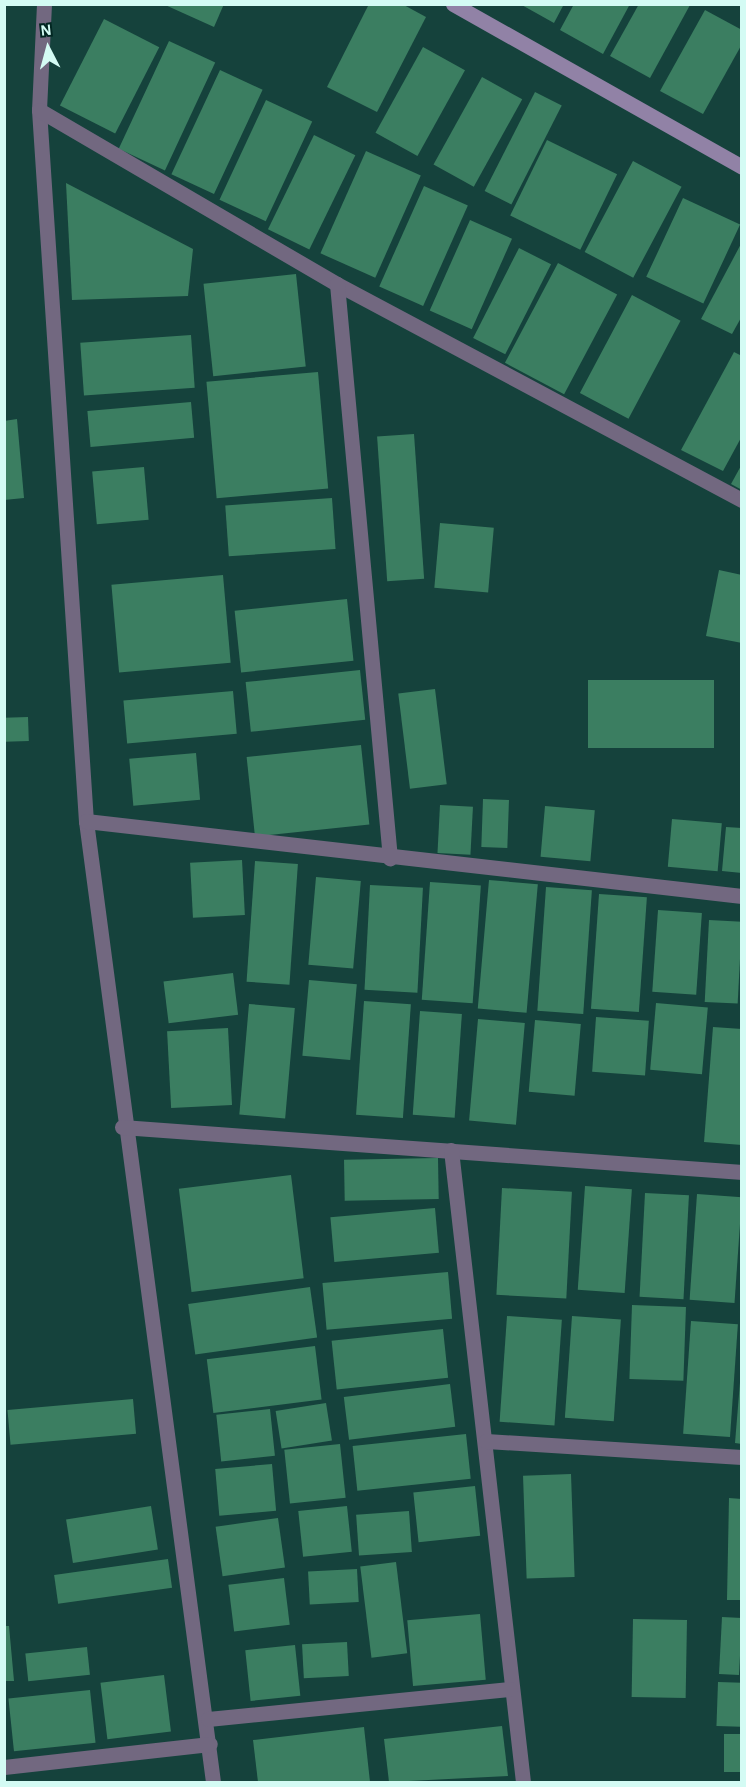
<!DOCTYPE html>
<style>
body{margin:0}
#map{position:relative;width:746px;height:1787px;overflow:hidden;background:#15423c;font-family:"Alegreya Sans",sans-serif}
div>[style]{position:absolute}
.building>*{inset:0;background:#3b7e61;transform-origin:0 0}
.street>*{height:15px;margin:-7.5px;padding:0 7.5px;transform-origin:7.5px;border-radius:7.5px;background:#726880}
.secondary>*{height:15px;margin:-7.5px;padding:0 7.5px;transform-origin:7.5px;border-radius:7.5px;background:#9182a6}
span{translate:-50% -50%;white-space:nowrap;text-align:center;line-height:1.15;-webkit-text-stroke:5px #022722;paint-order:stroke}
.frame{position:absolute;inset:0;border:6px solid #d4fbf4;pointer-events:none}
.north{position:absolute;left:18px;top:18px;width:60px;height:60px;-webkit-text-stroke:4px #022722;paint-order:stroke;rotate:354deg;font-size:16px;font-weight:700;line-height:24px;text-align:center;color:#d4fbf4}
.north::after{content:'';display:block;margin:auto;width:21px;height:27px;background:#d4fbf4;clip-path:polygon(50% 0,100% 100%,50% 72%,0 100%)}
</style>
<div id="map">
<div class="building">
<i style="clip-path:polygon(163px 4px,224px 4px,214px 27px)"></i>
<i style="clip-path:polygon(369px 4px,402px 4px,426px 17px,377px 112px,327px 87px)"></i>
<i style="clip-path:polygon(520px 4px,564px 4px,554px 23px)"></i>
<i style="clip-path:polygon(574px 4px,630px 4px,603px 54px,560px 30px)"></i>
<i style="clip-path:polygon(639px 4px,690px 5px,650px 78px,610px 56px)"></i>
<i style="clip-path:polygon(705px 10px,742px 30px,742px 44px,703px 114px,660px 91px)"></i>
<i style="left:104px;top:19px;width:62px;height:97px;rotate:27deg"></i>
<i style="left:169px;top:41px;width:51px;height:119px;rotate:25deg"></i>
<i style="left:423px;top:47px;width:48px;height:98px;rotate:29deg"></i>
<i style="left:220px;top:70px;width:47px;height:115px;rotate:25deg"></i>
<i style="left:482px;top:77px;width:46px;height:100px;rotate:29deg"></i>
<i style="left:535px;top:92px;width:30px;height:111px;rotate:27deg"></i>
<i style="left:266px;top:100px;width:51px;height:110px;rotate:25deg"></i>
<i style="left:314px;top:135px;width:46px;height:105px;rotate:26deg"></i>
<i style="left:547px;top:140px;width:78px;height:84px;rotate:26deg"></i>
<i style="left:366px;top:151px;width:60px;height:112px;rotate:24deg"></i>
<i style="left:633px;top:161px;width:55px;height:103px;rotate:28deg"></i>
<i style="clip-path:polygon(66px 183px,193px 249px,188px 296px,72px 300px)"></i>
<i style="left:424px;top:186px;width:48px;height:110px;rotate:24deg"></i>
<i style="left:683px;top:198px;width:63px;height:87px;rotate:25deg"></i>
<i style="left:470px;top:220px;width:46px;height:99px;rotate:24deg"></i>
<i style="clip-path:polygon(742px 242px,742px 316px,732px 334px,701px 319px)"></i>
<i style="left:519px;top:248px;width:36px;height:101px;rotate:27deg"></i>
<i style="left:558px;top:263px;width:67px;height:113px;rotate:28deg"></i>
<i style="left:296px;top:274px;width:93px;height:93px;rotate:84deg"></i>
<i style="left:632px;top:295px;width:55px;height:111px;rotate:28deg"></i>
<i style="left:191px;top:335px;width:53px;height:111px;rotate:86deg"></i>
<i style="clip-path:polygon(734px 352px,742px 356px,742px 436px,723px 471px,681px 450px)"></i>
<i style="left:318px;top:372px;width:117px;height:112px;rotate:85deg"></i>
<i style="left:191px;top:402px;width:36px;height:104px;rotate:85deg"></i>
<i style="clip-path:polygon(17px 419px,24px 498px,4px 500px,4px 421px)"></i>
<i style="left:414px;top:434px;width:145px;height:37px;rotate:86deg"></i>
<i style="clip-path:polygon(742px 464px,742px 490px,731px 484px)"></i>
<i style="left:144px;top:467px;width:53px;height:52px;rotate:85deg"></i>
<i style="left:332px;top:498px;width:51px;height:107px;rotate:86deg"></i>
<i style="left:440px;top:523px;width:54px;height:65px;rotate:5deg"></i>
<i style="clip-path:polygon(719px 570px,742px 575px,742px 643px,706px 636px)"></i>
<i style="left:223px;top:575px;width:88px;height:112px;rotate:85deg"></i>
<i style="left:347px;top:599px;width:62px;height:113px;rotate:84deg"></i>
<i style="left:360px;top:670px;width:50px;height:115px;rotate:84deg"></i>
<i style="left:588px;top:680px;width:126px;height:68px"></i>
<i style="left:435px;top:689px;width:96px;height:37px;rotate:83deg"></i>
<i style="left:233px;top:691px;width:43px;height:110px;rotate:85deg"></i>
<i style="left:28px;top:717px;width:24px;height:24px;rotate:88deg"></i>
<i style="left:361px;top:745px;width:80px;height:115px;rotate:84deg"></i>
<i style="left:196px;top:753px;width:47px;height:67px;rotate:85deg"></i>
<i style="left:483px;top:799px;width:26px;height:48px;rotate:2deg"></i>
<i style="left:440px;top:805px;width:33px;height:48px;rotate:3deg"></i>
<i style="left:545px;top:806px;width:50px;height:51px;rotate:5deg"></i>
<i style="left:672px;top:819px;width:50px;height:48px;rotate:5deg"></i>
<i style="clip-path:polygon(726px 827px,742px 828px,742px 873px,722px 871px)"></i>
<i style="left:242px;top:860px;width:55px;height:52px;rotate:87deg"></i>
<i style="left:255px;top:861px;width:43px;height:121px;rotate:4deg"></i>
<i style="left:316px;top:877px;width:45px;height:88px;rotate:5deg"></i>
<i style="left:489px;top:880px;width:49px;height:129px;rotate:5deg"></i>
<i style="left:430px;top:882px;width:51px;height:118px;rotate:4deg"></i>
<i style="left:370px;top:885px;width:53px;height:105px;rotate:3deg"></i>
<i style="left:546px;top:887px;width:46px;height:124px;rotate:4deg"></i>
<i style="left:599px;top:894px;width:48px;height:115px;rotate:4deg"></i>
<i style="left:658px;top:910px;width:44px;height:82px;rotate:4deg"></i>
<i style="left:709px;top:920px;width:33px;height:82px;rotate:3deg"></i>
<i style="left:233px;top:973px;width:42px;height:70px;rotate:83deg"></i>
<i style="left:309px;top:980px;width:48px;height:76px;rotate:5deg"></i>
<i style="left:364px;top:1001px;width:47px;height:114px;rotate:4deg"></i>
<i style="left:656px;top:1003px;width:52px;height:67px;rotate:5deg"></i>
<i style="left:249px;top:1004px;width:46px;height:111px;rotate:5deg"></i>
<i style="left:420px;top:1011px;width:42px;height:104px;rotate:4deg"></i>
<i style="left:596px;top:1017px;width:53px;height:55px;rotate:4deg"></i>
<i style="left:478px;top:1019px;width:47px;height:102px;rotate:5deg"></i>
<i style="left:535px;top:1020px;width:46px;height:72px;rotate:5deg"></i>
<i style="clip-path:polygon(713px 1027px,742px 1029px,742px 1145px,704px 1142px)"></i>
<i style="left:228px;top:1028px;width:77px;height:61px;rotate:87deg"></i>
<i style="left:438px;top:1158px;width:41px;height:94px;rotate:89deg"></i>
<i style="left:291px;top:1175px;width:104px;height:113px;rotate:83deg"></i>
<i style="left:585px;top:1186px;width:47px;height:104px;rotate:4deg"></i>
<i style="left:502px;top:1188px;width:70px;height:107px;rotate:3deg"></i>
<i style="left:645px;top:1193px;width:44px;height:104px;rotate:3deg"></i>
<i style="left:697px;top:1194px;width:45px;height:106px;rotate:4deg"></i>
<i style="left:435px;top:1208px;width:45px;height:105px;rotate:85deg"></i>
<i style="left:448px;top:1272px;width:47px;height:126px;rotate:85deg"></i>
<i style="left:310px;top:1287px;width:51px;height:123px;rotate:82deg"></i>
<i style="left:632px;top:1305px;width:54px;height:74px;rotate:2deg"></i>
<i style="left:507px;top:1316px;width:55px;height:106px;rotate:4deg"></i>
<i style="left:572px;top:1316px;width:49px;height:102px;rotate:4deg"></i>
<i style="left:691px;top:1321px;width:47px;height:113px;rotate:4deg"></i>
<i style="left:443px;top:1329px;width:49px;height:112px;rotate:84deg"></i>
<i style="left:315px;top:1346px;width:54px;height:109px;rotate:83deg"></i>
<i style="clip-path:polygon(742px 1358px,742px 1444px,735px 1443px)"></i>
<i style="left:450px;top:1384px;width:43px;height:107px;rotate:83deg"></i>
<i style="left:133px;top:1399px;width:35px;height:126px;rotate:85deg"></i>
<i style="left:326px;top:1403px;width:38px;height:51px;rotate:81deg"></i>
<i style="left:270px;top:1409px;width:47px;height:54px;rotate:84deg"></i>
<i style="left:466px;top:1434px;width:45px;height:114px;rotate:84deg"></i>
<i style="left:340px;top:1444px;width:54px;height:56px;rotate:84deg"></i>
<i style="left:272px;top:1464px;width:47px;height:57px;rotate:85deg"></i>
<i style="left:571px;top:1474px;width:103px;height:48px;rotate:88deg"></i>
<i style="left:475px;top:1486px;width:50px;height:62px;rotate:84deg"></i>
<i style="clip-path:polygon(729px 1498px,742px 1499px,742px 1600px,727px 1600px)"></i>
<i style="left:151px;top:1506px;width:44px;height:86px;rotate:81deg"></i>
<i style="left:347px;top:1506px;width:46px;height:49px;rotate:84deg"></i>
<i style="left:409px;top:1511px;width:41px;height:53px;rotate:86deg"></i>
<i style="left:278px;top:1518px;width:50px;height:63px;rotate:82deg"></i>
<i style="left:168px;top:1559px;width:29px;height:115px;rotate:82deg"></i>
<i style="left:396px;top:1562px;width:92px;height:36px;rotate:83deg"></i>
<i style="left:357px;top:1569px;width:33px;height:49px;rotate:87deg"></i>
<i style="left:284px;top:1578px;width:47px;height:56px;rotate:83deg"></i>
<i style="left:480px;top:1614px;width:66px;height:73px;rotate:85deg"></i>
<i style="left:722px;top:1617px;width:20px;height:57px;rotate:3deg"></i>
<i style="left:633px;top:1619px;width:54px;height:78px;rotate:1deg"></i>
<i style="clip-path:polygon(4px 1626px,9px 1626px,14px 1681px,4px 1681px)"></i>
<i style="left:347px;top:1642px;width:34px;height:45px;rotate:87deg"></i>
<i style="left:295px;top:1645px;width:51px;height:50px;rotate:84deg"></i>
<i style="left:87px;top:1647px;width:28px;height:62px;rotate:84deg"></i>
<i style="left:164px;top:1675px;width:57px;height:64px;rotate:83deg"></i>
<i style="left:718px;top:1682px;width:24px;height:44px;rotate:2deg"></i>
<i style="left:90px;top:1690px;width:53px;height:82px;rotate:84deg"></i>
<i style="clip-path:polygon(502px 1726px,508px 1776px,389px 1782px,384px 1739px)"></i>
<i style="clip-path:polygon(364px 1727px,370px 1782px,258px 1782px,253px 1740px)"></i>
<i style="left:724px;top:1734px;width:18px;height:38px"></i>
</div>
<div class="street">
<i style="left:44px;top:4px;width:106px;rotate:92.7deg"></i>
<i style="left:39px;top:110px;width:713px;rotate:86.22deg"></i>
<i style="left:86px;top:821px;width:969px;rotate:82.47deg"></i>
<i style="left:39px;top:110px;width:345px;rotate:30.3deg"></i>
<i style="left:337px;top:284px;width:459px;rotate:28.1deg"></i>
<i style="left:337px;top:284px;width:577px;rotate:84.73deg"></i>
<i style="left:86px;top:821px;width:660px;rotate:6.52deg"></i>
<i style="left:122px;top:1127px;width:622px;rotate:4.15deg"></i>
<i style="left:451px;top:1150px;width:636px;rotate:83.5deg"></i>
<i style="left:486px;top:1441px;width:256px;rotate:3.6deg"></i>
<i style="left:208px;top:1719px;width:303px;rotate:-5.7deg"></i>
<i style="left:4px;top:1767px;width:207px;rotate:-6.4deg"></i>
</div>
<div class="secondary">
<i style="left:453px;top:4px;width:332px;rotate:29.4deg"></i>
</div>
<div class="frame"></div>
<div class="north">N</div>
</div>
